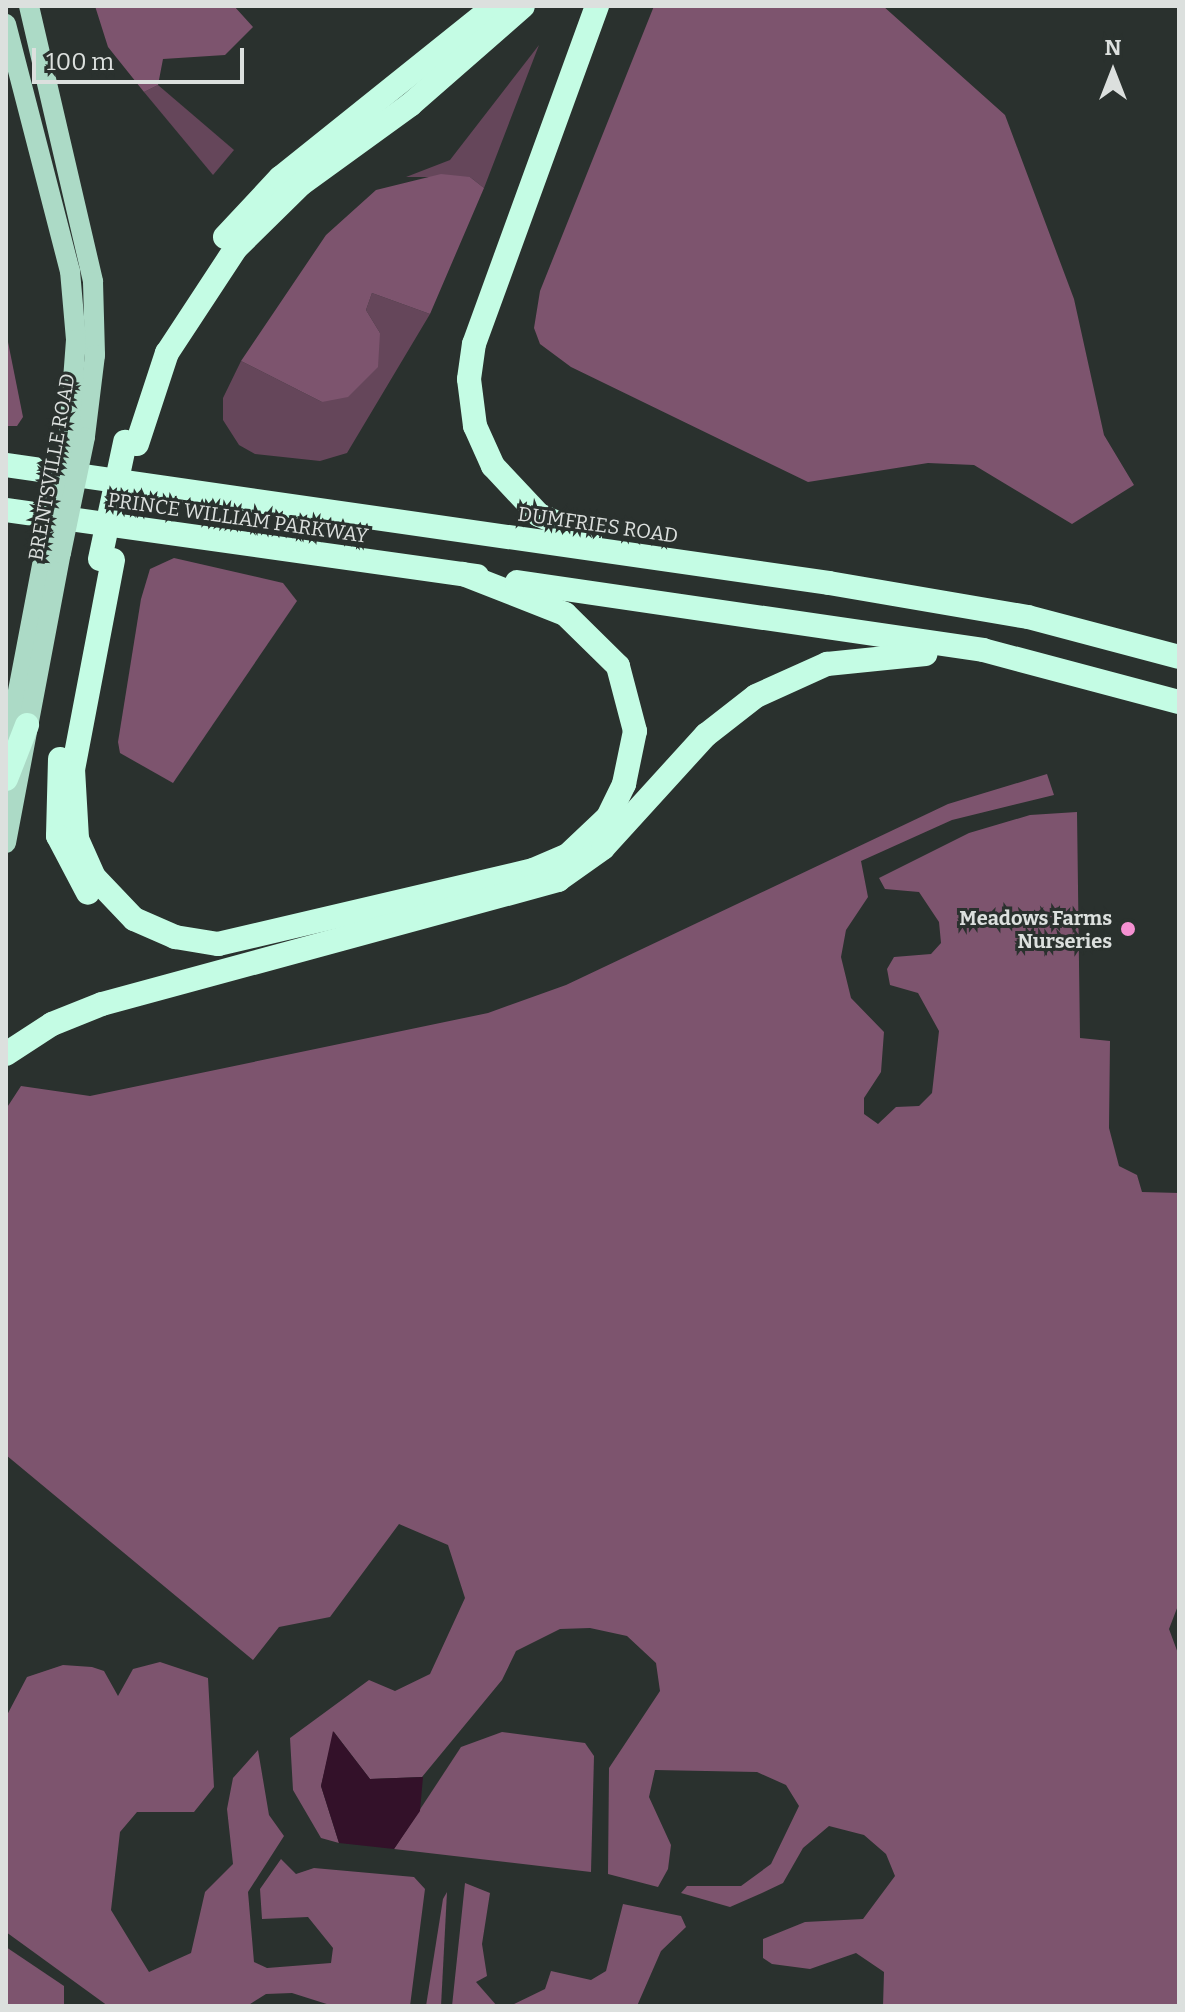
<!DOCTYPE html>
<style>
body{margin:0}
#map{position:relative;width:1185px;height:2012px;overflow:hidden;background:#2a312e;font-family:Bitter,serif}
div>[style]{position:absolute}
.green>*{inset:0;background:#65465a}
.forest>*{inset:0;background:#7d546e}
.water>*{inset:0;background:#331129}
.major>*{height:20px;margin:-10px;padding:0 10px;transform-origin:10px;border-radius:10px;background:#acdac6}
.highway>*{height:24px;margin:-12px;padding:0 12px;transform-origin:12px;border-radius:12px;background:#c4fce4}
.major-bridge>*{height:20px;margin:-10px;padding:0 10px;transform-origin:10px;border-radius:10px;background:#acdac6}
.highway-bridge>*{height:24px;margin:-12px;padding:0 12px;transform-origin:12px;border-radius:12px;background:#c4fce4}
.dots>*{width:22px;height:22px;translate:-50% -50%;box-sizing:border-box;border:4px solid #2a312e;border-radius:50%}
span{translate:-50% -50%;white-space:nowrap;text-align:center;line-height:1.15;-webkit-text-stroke:6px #2a312e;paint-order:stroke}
.street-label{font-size:20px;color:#dce0de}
.poi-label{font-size:20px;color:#dce0de;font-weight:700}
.right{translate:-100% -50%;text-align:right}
.frame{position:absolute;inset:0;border:8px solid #dce0de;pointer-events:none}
.north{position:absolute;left:1073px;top:32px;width:80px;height:80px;-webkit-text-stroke:6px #2a312e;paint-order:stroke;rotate:0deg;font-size:22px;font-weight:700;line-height:32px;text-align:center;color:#dce0de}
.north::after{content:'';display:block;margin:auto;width:28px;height:36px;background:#dce0de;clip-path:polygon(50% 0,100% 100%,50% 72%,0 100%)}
.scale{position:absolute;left:32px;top:48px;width:212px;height:36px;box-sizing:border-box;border:4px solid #dce0de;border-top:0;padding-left:10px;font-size:24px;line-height:28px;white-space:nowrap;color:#dce0de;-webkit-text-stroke:6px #2a312e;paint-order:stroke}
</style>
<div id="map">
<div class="green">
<i style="clip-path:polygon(539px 45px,484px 188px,470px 177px,406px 177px,450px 160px)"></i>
<i style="clip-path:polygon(158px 85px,234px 150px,213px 175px,144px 92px)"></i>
<i style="clip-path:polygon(372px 293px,430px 314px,347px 453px,320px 461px,255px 454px,239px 445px,223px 420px,223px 398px,241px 361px,322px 402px,380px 333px,366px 310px)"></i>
</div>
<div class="forest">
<i style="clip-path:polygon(95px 6px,234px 6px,253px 27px,225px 55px,163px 59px,158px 85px,144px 92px,108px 47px)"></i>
<i style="clip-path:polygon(654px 6px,883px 6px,1005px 115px,1074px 299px,1104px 435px,1134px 485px,1072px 524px,974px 465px,928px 463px,808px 482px,571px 367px,540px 344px,534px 328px,540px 291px)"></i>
<i style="clip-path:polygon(441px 174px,470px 177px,484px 188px,430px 314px,372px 293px,366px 310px,380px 333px,378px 367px,348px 397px,322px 402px,241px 361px,326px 235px,376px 190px)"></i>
<i style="clip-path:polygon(6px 332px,23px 417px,17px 426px,6px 426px)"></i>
<i style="clip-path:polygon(174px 558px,283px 583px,297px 601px,173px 783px,120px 753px,118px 742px,141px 599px,150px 569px)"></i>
<i style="clip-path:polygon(1047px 774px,1054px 795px,952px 820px,861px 861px,868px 897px,846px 930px,841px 957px,851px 998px,884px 1032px,881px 1072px,864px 1098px,864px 1114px,878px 1124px,896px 1107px,919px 1106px,932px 1093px,939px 1031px,918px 993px,890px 985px,887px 969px,894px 957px,931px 954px,941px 943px,939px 922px,919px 892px,885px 889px,879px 878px,969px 833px,1030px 815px,1077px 812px,1080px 1038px,1110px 1041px,1109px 1128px,1119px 1166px,1137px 1175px,1142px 1192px,1179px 1193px,1179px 1603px,1169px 1629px,1179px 1656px,1179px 2006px,883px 2006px,884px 1972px,856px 1953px,810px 1969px,772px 1964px,763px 1958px,763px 1939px,805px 1922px,863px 1919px,895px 1876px,886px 1854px,864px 1835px,829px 1826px,803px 1848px,783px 1883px,762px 1893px,730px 1907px,681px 1893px,687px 1886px,741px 1886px,771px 1864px,799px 1806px,786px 1785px,757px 1772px,655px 1770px,649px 1797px,671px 1845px,668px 1869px,658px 1887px,608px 1874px,609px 1768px,660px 1691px,656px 1663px,627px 1636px,590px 1628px,560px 1629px,516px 1651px,502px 1680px,422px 1777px,370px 1779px,334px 1732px,321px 1786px,339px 1843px,321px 1838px,293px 1790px,290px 1738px,369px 1680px,395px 1691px,430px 1674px,465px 1598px,448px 1545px,399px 1524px,330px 1617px,279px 1627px,253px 1660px,6px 1455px,6px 1109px,21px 1086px,90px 1096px,488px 1013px,566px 985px,948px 804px)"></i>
<i style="clip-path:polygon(160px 1662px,208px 1678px,214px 1787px,194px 1812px,137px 1812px,120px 1832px,111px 1910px,149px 1972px,191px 1953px,205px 1892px,233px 1864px,227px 1809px,233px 1778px,258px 1750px,269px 1815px,284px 1836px,248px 1892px,254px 1962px,267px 1968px,331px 1963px,333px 1948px,308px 1917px,262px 1919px,260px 1889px,281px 1859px,296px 1874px,314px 1868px,414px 1877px,425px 1889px,410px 2006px,333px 2006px,292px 1993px,266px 1994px,247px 2006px,108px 2006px,6px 1932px,6px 1717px,27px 1677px,63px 1665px,92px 1667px,104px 1671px,118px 1696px,133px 1669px)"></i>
<i style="clip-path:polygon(502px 1732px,585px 1743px,594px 1756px,591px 1872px,394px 1849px,461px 1747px)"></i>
<i style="clip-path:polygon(465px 1883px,490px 1893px,482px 1944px,487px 1976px,476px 1982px,497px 2006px,452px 2006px)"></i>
<i style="clip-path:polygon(447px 1892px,441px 2006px,426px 2006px,443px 1899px)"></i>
<i style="clip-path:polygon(623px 1904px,681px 1916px,686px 1927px,661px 1951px,637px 2006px,510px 2006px,545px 1989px,551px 1971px,591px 1980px,606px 1971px)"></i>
<i style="clip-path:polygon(6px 1947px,64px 1986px,64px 2006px,6px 2006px)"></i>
</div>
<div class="water">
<i style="clip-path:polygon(333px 1731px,370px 1779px,423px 1777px,420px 1811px,394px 1849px,339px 1843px,321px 1786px)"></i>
</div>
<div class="major">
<i style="left:29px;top:6px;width:283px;rotate:76.9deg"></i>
<i style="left:93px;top:282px;width:73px;rotate:88.4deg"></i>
<i style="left:95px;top:355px;width:83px;rotate:97deg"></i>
<i style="left:6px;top:24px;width:255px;rotate:75.5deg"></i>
<i style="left:70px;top:271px;width:69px;rotate:85deg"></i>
<i style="left:76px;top:340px;width:94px;rotate:94.3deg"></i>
<i style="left:6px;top:754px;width:208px;rotate:-79.2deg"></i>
<i style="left:6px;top:843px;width:295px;rotate:-79.3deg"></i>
</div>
<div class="highway">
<i style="left:225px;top:237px;width:81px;rotate:-47deg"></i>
<i style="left:280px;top:178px;width:275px;rotate:-38.7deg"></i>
<i style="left:137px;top:444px;width:96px;rotate:-71.8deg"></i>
<i style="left:167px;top:353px;width:126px;rotate:-56.7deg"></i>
<i style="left:236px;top:248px;width:91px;rotate:-44.6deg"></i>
<i style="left:301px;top:184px;width:135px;rotate:-35.9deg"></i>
<i style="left:410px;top:105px;width:150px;rotate:-41.2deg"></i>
<i style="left:6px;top:465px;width:831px;rotate:8.16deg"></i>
<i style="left:829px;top:583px;width:202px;rotate:9.7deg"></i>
<i style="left:1028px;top:617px;width:156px;rotate:14.8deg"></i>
<i style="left:6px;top:510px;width:476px;rotate:8deg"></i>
<i style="left:590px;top:537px;width:56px;rotate:-156.7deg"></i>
<i style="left:539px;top:515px;width:67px;rotate:-133.2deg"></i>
<i style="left:493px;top:466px;width:44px;rotate:-114.2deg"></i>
<i style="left:475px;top:426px;width:47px;rotate:-97.3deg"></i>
<i style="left:469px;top:379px;width:35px;rotate:-82deg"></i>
<i style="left:474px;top:344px;width:360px;rotate:-70deg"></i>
<i style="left:113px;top:560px;width:213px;rotate:100.8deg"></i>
<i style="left:73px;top:769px;width:70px;rotate:86.7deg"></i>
<i style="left:77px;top:839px;width:42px;rotate:65.9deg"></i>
<i style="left:94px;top:877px;width:58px;rotate:46.4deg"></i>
<i style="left:134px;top:919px;width:45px;rotate:23.7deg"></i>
<i style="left:175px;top:937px;width:44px;rotate:9.2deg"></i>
<i style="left:218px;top:944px;width:324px;rotate:-13.2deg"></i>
<i style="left:533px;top:870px;width:38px;rotate:-23deg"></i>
<i style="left:568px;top:855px;width:55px;rotate:-43.5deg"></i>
<i style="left:608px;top:817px;width:37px;rotate:-64deg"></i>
<i style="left:624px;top:784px;width:54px;rotate:-78.3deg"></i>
<i style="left:635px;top:731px;width:67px;rotate:-104.7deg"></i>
<i style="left:618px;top:666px;width:74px;rotate:-135.5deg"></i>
<i style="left:565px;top:614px;width:110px;rotate:-158.6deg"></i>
<i style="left:517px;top:582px;width:471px;rotate:8.3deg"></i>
<i style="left:983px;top:650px;width:203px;rotate:14.9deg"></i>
<i style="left:60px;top:759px;width:77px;rotate:91.5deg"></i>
<i style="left:58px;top:836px;width:64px;rotate:62.2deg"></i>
<i style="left:6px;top:779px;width:58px;rotate:-68.7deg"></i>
<i style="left:6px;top:1054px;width:55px;rotate:-33.1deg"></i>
<i style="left:52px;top:1024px;width:54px;rotate:-21.8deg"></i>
<i style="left:102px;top:1004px;width:473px;rotate:-15.2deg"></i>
<i style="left:558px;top:880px;width:55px;rotate:-35.4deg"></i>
<i style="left:603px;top:848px;width:153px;rotate:-47.7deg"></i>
<i style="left:706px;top:735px;width:63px;rotate:-38deg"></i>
<i style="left:756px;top:696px;width:78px;rotate:-24.3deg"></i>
<i style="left:827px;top:664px;width:99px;rotate:-5.8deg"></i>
</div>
<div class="major-bridge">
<i style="left:45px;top:550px;width:118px;rotate:-78.3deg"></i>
<i style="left:61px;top:553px;width:118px;rotate:-78.3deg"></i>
</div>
<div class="highway-bridge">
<i style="left:100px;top:559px;width:120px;rotate:-77.9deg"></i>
</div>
<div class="dots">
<i style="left:1128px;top:929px;background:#f591d2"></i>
</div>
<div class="street-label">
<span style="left:52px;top:467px;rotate:-80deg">BRENTSVILLE ROAD</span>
<span style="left:238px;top:518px;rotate:8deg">PRINCE WILLIAM PARKWAY</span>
<span style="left:598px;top:525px;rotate:8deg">DUMFRIES ROAD</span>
</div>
<div class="poi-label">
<span class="right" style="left:1112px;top:930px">Meadows Farms<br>Nurseries</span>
</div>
<div class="frame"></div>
<div class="north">N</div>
<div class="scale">100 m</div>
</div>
